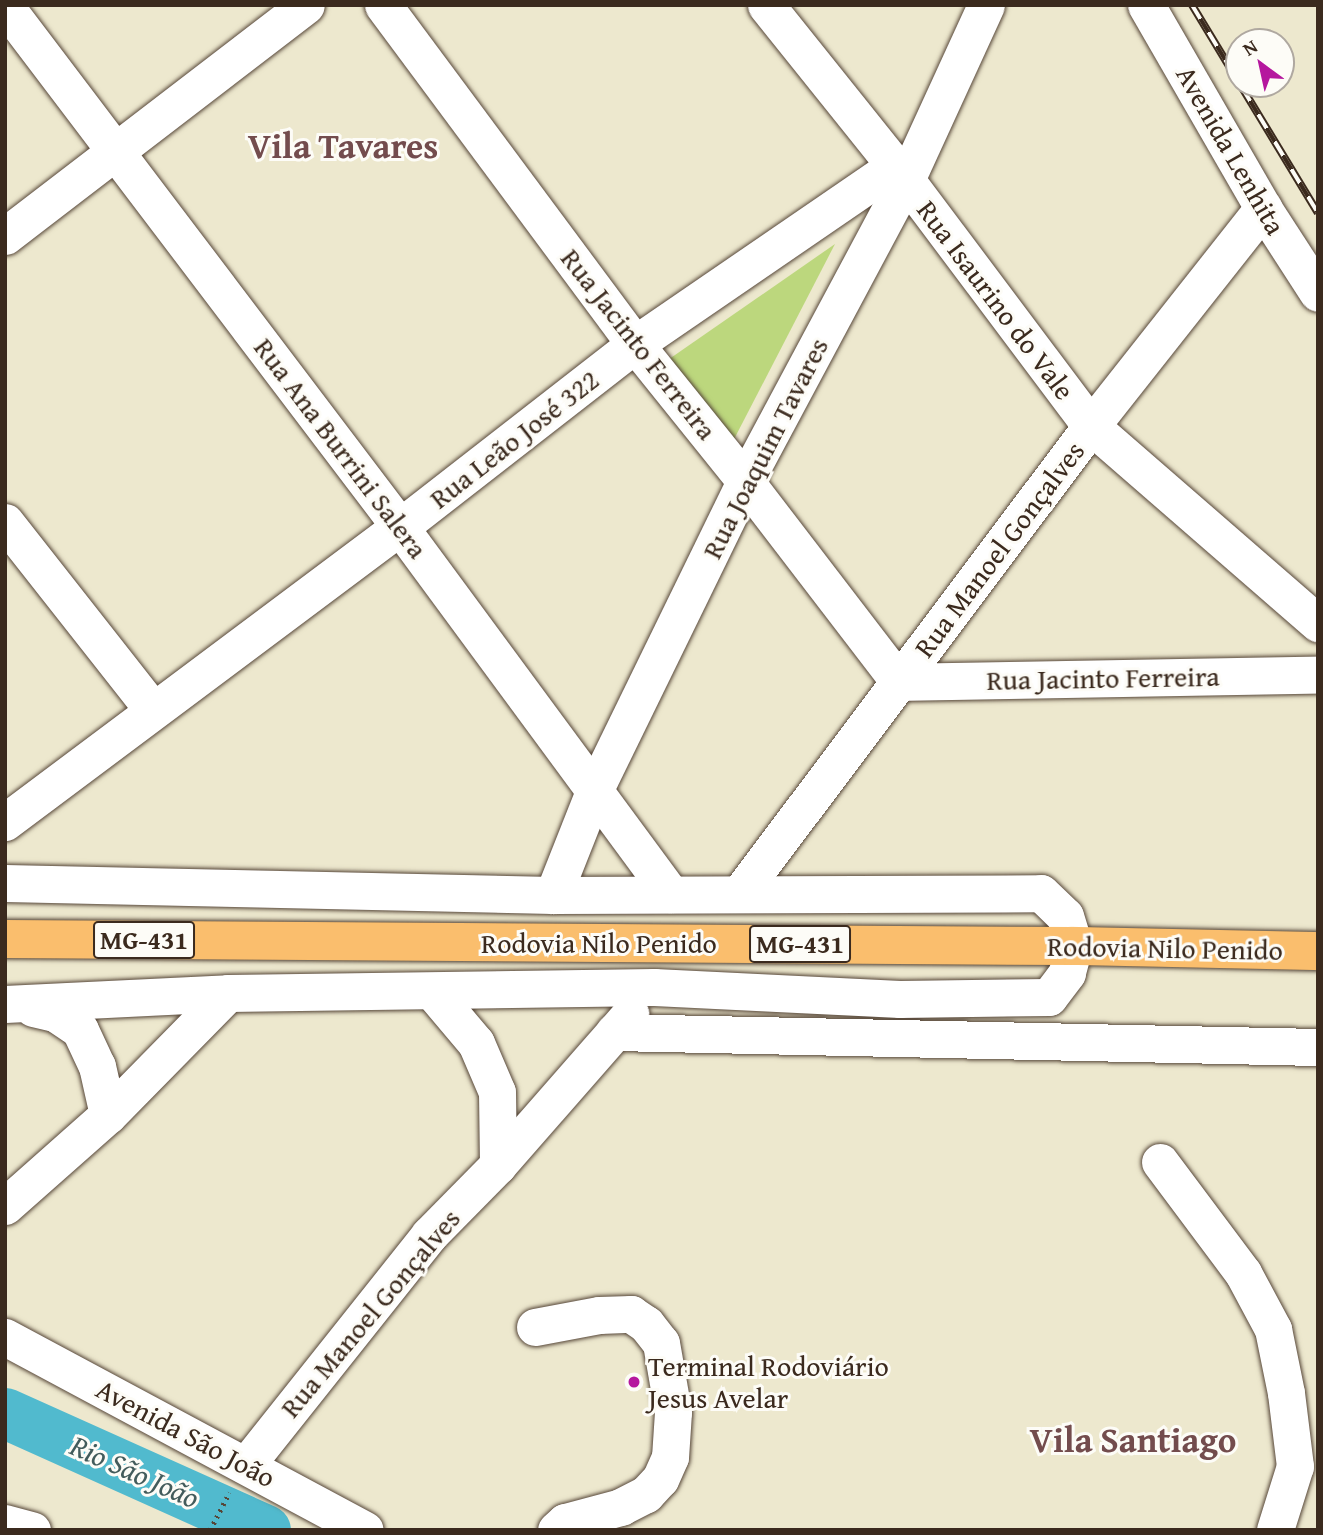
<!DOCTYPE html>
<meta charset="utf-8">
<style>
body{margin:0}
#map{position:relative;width:1323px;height:1535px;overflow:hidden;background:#ede8ce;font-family:"Gentium Book Plus",serif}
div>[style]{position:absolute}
.green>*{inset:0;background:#bcd77d}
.river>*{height:51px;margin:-25.5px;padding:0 25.5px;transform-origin:25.5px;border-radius:25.5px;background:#51bace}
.path>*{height:4.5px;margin-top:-2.25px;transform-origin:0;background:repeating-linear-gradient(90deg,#564638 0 2px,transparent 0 7px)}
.roads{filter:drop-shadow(0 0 2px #564638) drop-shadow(0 0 2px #564638)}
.minor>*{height:37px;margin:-18.5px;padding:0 18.5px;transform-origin:18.5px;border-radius:18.5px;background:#fff}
.major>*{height:38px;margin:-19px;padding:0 19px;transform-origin:19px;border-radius:19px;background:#fabe6d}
.rail>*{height:8px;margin-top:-4px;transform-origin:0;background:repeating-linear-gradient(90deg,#fdfcf7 0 16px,#3b2a1e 0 32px);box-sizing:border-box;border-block:2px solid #3b2a1e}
.dots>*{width:19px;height:19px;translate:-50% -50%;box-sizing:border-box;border:4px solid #fdfcf7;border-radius:50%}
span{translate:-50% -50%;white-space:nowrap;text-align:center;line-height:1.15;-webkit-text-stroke:6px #fdfcf7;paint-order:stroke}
.shield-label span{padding:2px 5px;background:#fdfcf7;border:2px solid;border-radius:5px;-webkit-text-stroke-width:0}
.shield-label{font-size:26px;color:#3b2a1e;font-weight:700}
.street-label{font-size:28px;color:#3b2a1e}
.poi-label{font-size:28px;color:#3b2a1e}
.left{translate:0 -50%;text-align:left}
.water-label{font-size:30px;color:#435c5c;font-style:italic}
.district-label{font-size:35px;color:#734c4d;font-weight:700}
.frame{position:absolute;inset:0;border:7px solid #3b2a1e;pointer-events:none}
.north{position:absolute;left:1225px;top:28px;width:70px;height:70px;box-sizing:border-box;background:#fdfcf7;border:2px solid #afa8a0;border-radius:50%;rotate:327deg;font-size:19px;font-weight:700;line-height:28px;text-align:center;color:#3b2a1e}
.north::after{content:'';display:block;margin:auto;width:24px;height:32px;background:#b5179e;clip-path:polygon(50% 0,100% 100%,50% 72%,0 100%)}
</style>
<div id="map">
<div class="green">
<i style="clip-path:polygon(835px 244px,730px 447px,662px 364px)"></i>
</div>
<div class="river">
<i style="left:5px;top:1413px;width:285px;rotate:24.2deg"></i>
</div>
<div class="path">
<i style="left:210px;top:1530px;width:42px;rotate:-62.8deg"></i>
</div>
<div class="roads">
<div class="minor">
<i style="left:383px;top:5px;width:422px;rotate:53.4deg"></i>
<i style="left:635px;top:344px;width:176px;rotate:51.2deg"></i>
<i style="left:745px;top:481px;width:253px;rotate:52.5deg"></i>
<i style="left:899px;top:682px;width:419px;rotate:-1deg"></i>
<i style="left:766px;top:5px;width:224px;rotate:51.3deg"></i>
<i style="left:906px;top:180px;width:308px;rotate:53.1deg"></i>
<i style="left:1091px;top:426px;width:301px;rotate:41deg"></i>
<i style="left:1146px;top:5px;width:234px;rotate:60deg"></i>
<i style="left:1263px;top:208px;width:101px;rotate:57.1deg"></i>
<i style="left:5px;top:6px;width:654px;rotate:52.83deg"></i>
<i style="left:400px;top:527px;width:456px;rotate:53.6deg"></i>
<i style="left:5px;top:236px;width:379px;rotate:-37.5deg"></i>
<i style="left:5px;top:522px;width:239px;rotate:51.8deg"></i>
<i style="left:5px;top:822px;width:493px;rotate:-36.8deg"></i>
<i style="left:400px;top:527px;width:298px;rotate:-37.9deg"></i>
<i style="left:635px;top:344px;width:315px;rotate:-34.4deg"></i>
<i style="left:5px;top:883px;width:548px;rotate:1.25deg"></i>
<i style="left:553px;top:895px;width:488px;rotate:-0.2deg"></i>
<i style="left:1041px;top:893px;width:33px;rotate:44deg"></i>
<i style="left:1065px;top:916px;width:31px;rotate:73deg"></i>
<i style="left:1074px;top:946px;width:28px;rotate:105deg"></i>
<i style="left:1067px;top:973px;width:30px;rotate:127deg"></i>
<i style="left:740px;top:893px;width:584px;rotate:-53.07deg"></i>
<i style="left:1091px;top:426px;width:278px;rotate:-51.7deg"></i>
<i style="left:553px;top:895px;width:114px;rotate:-68.4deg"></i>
<i style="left:595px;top:789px;width:343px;rotate:-64deg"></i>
<i style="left:745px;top:481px;width:341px;rotate:-61.9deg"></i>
<i style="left:906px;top:180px;width:192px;rotate:-65.4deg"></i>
<i style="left:432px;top:991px;width:68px;rotate:49.8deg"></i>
<i style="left:476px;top:1043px;width:53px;rotate:66.8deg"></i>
<i style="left:497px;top:1092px;width:73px;rotate:89.2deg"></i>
<i style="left:5px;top:1004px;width:223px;rotate:-2.8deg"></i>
<i style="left:228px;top:993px;width:426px;rotate:-0.8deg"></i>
<i style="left:654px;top:987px;width:246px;rotate:2.8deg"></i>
<i style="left:900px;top:999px;width:149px;rotate:-0.8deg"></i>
<i style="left:33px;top:1008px;width:23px;rotate:13deg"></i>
<i style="left:55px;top:1013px;width:30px;rotate:34deg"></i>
<i style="left:80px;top:1030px;width:40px;rotate:65deg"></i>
<i style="left:97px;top:1066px;width:50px;rotate:77.3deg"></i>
<i style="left:614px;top:1032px;width:704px;rotate:1.22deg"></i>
<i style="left:1160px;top:1162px;width:139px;rotate:53.2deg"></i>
<i style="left:1243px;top:1273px;width:64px;rotate:61.8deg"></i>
<i style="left:1273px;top:1329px;width:65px;rotate:78.5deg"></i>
<i style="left:1286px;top:1393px;width:74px;rotate:83deg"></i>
<i style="left:1295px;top:1466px;width:67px;rotate:107.4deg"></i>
<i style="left:5px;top:1206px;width:137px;rotate:-41.5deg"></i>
<i style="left:108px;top:1115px;width:171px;rotate:-45.5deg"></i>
<i style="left:535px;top:1327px;width:65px;rotate:-10.6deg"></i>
<i style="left:599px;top:1315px;width:32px;rotate:-2deg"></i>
<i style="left:631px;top:1314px;width:18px;rotate:34deg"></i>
<i style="left:646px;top:1324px;width:24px;rotate:52deg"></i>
<i style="left:661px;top:1343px;width:70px;rotate:80.1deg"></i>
<i style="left:673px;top:1412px;width:45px;rotate:93.8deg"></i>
<i style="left:670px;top:1457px;width:24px;rotate:114deg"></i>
<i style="left:660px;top:1479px;width:21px;rotate:133deg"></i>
<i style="left:646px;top:1494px;width:28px;rotate:153deg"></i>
<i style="left:621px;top:1507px;width:58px;rotate:165deg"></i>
<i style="left:565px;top:1522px;width:12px;rotate:138deg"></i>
<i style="left:5px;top:1337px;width:408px;rotate:28.2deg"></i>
<i style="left:247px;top:1464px;width:293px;rotate:-51.5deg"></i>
<i style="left:429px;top:1235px;width:98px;rotate:-45.4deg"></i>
<i style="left:498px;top:1165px;width:201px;rotate:-48.8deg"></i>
<i style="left:5px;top:1523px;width:28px;rotate:15deg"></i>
</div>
<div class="major">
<i style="left:5px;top:939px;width:1069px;rotate:0.38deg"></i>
<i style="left:1074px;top:946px;width:244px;rotate:1.2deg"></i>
</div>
</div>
<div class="rail">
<i style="left:1192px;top:5px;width:243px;rotate:58.8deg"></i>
</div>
<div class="dots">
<i style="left:634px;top:1382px;background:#b5179e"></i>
</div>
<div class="shield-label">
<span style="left:144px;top:940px">MG-431</span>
<span style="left:800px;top:944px">MG-431</span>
</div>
<div class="street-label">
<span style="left:1231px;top:150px;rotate:60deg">Avenida Lenhita</span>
<span style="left:996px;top:300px;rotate:53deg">Rua Isaurino do Vale</span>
<span style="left:639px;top:344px;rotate:52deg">Rua Jacinto Ferreira</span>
<span style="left:514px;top:439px;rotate:-38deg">Rua Leão José 322</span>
<span style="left:341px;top:448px;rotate:53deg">Rua Ana Burrini Salera</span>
<span style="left:765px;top:448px;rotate:-63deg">Rua Joaquim Tavares</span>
<span style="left:999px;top:549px;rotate:-53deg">Rua Manoel Gonçalves</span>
<span style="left:1103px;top:678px;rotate:-1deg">Rua Jacinto Ferreira</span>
<span style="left:599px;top:943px">Rodovia Nilo Penido</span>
<span style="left:1165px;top:948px;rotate:1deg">Rodovia Nilo Penido</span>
<span style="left:370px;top:1313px;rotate:-50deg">Rua Manoel Gonçalves</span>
<span style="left:186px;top:1433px;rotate:28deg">Avenida São João</span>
</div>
<div class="poi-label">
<span class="left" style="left:648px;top:1382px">Terminal Rodoviário<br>Jesus Avelar</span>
</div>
<div class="water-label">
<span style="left:135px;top:1471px;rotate:24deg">Rio São João</span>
</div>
<div class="district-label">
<span style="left:343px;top:146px">Vila Tavares</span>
<span style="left:1133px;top:1440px">Vila Santiago</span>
</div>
<div class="frame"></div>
<div class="north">N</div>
</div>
